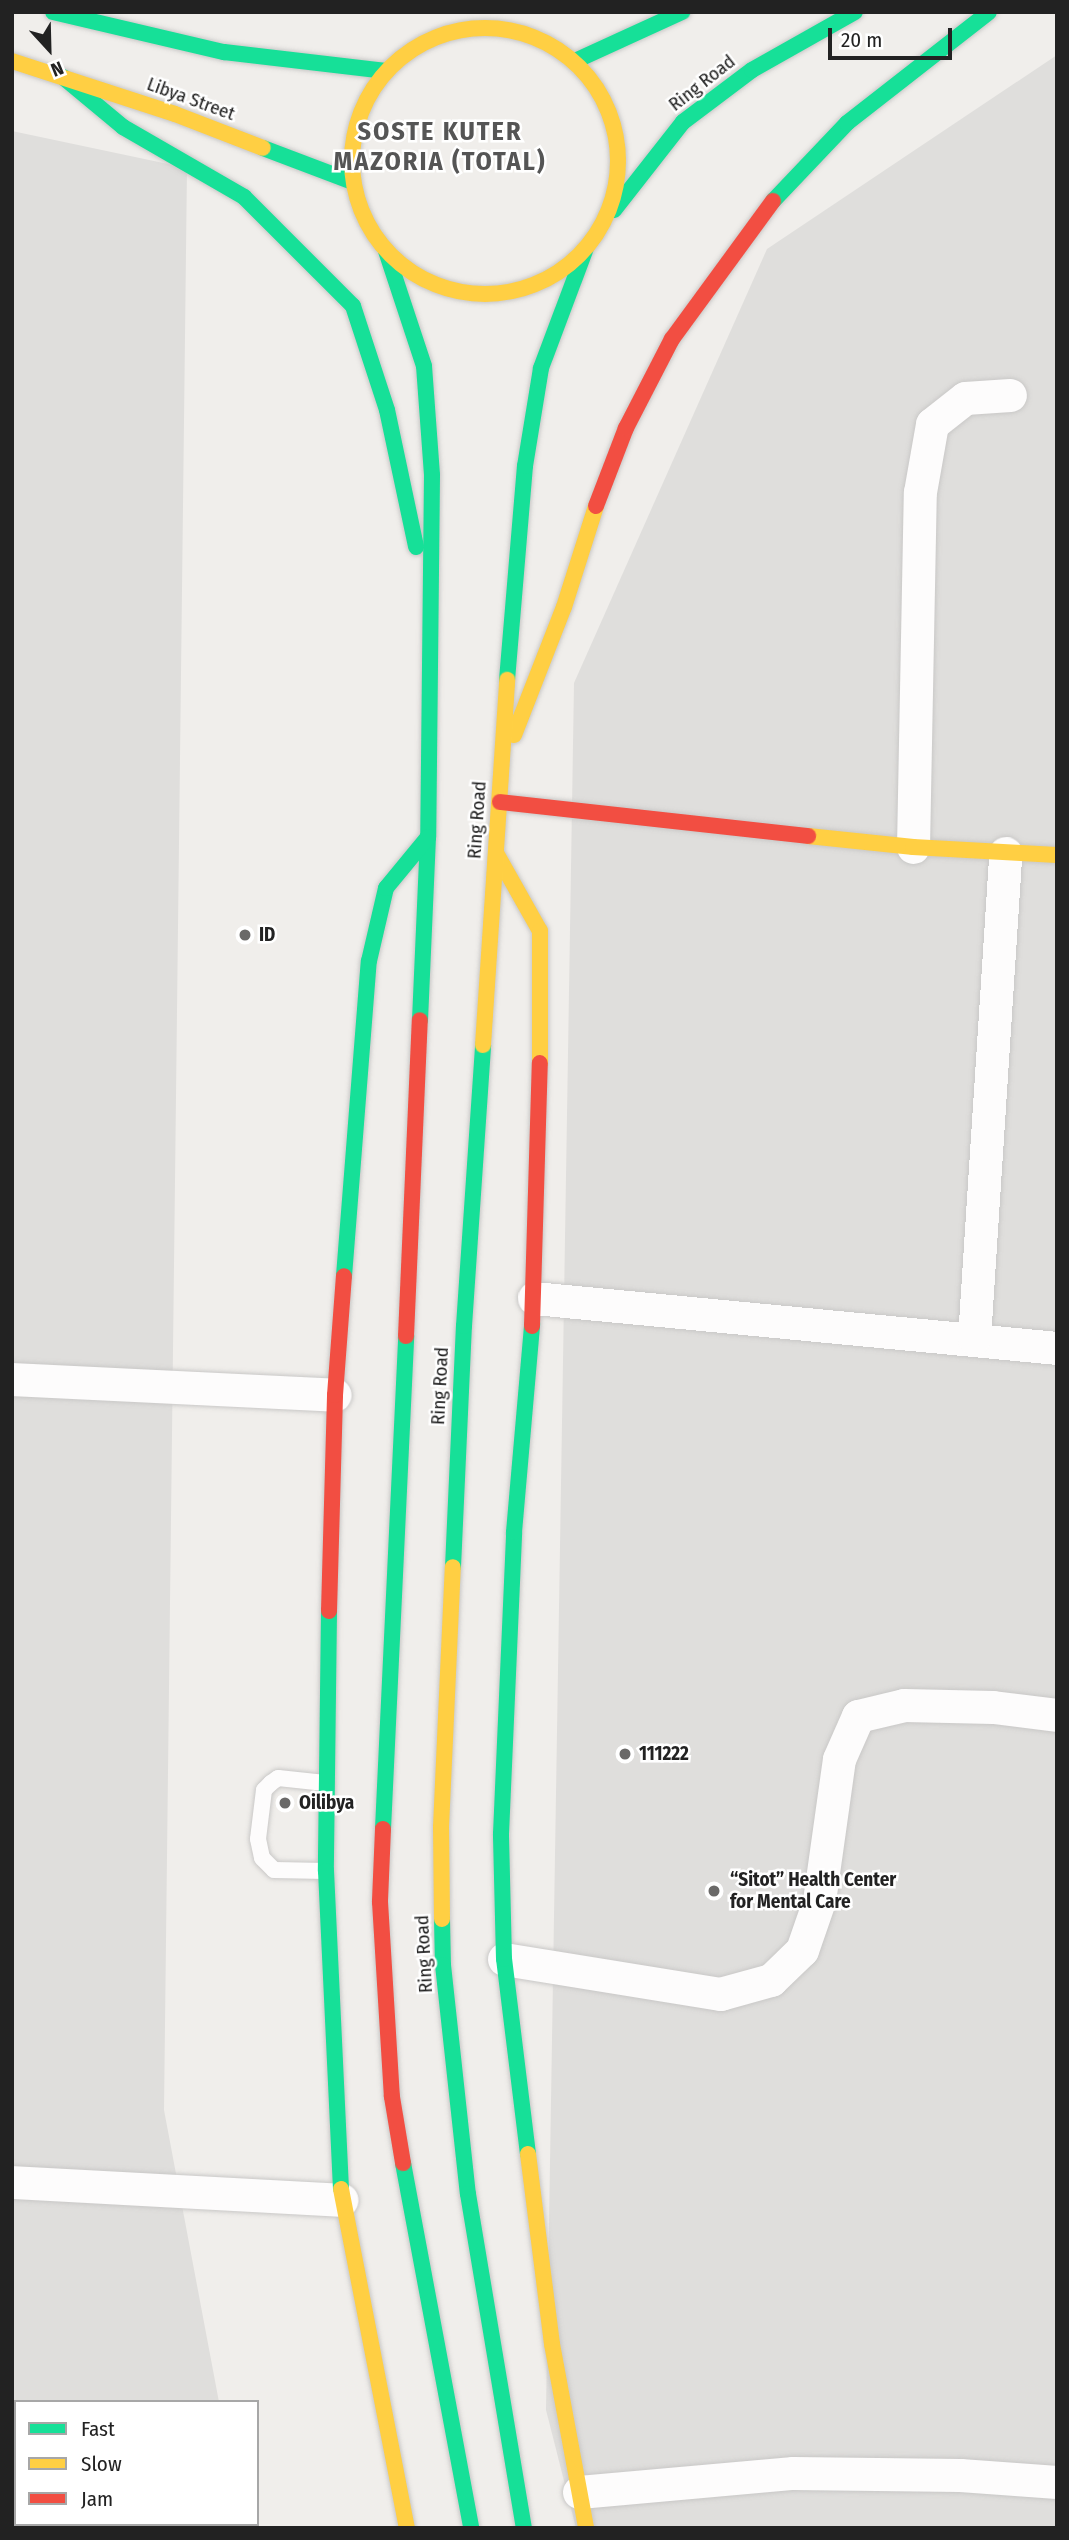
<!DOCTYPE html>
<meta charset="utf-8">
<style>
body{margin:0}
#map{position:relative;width:1069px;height:2540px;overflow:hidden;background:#f0eeeb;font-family:"Fira Sans Condensed",sans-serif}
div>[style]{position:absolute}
.residential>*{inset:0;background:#dfdedc}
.roads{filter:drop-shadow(0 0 2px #c9c8c7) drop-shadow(0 0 2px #c9c8c7)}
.lane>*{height:16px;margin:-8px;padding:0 8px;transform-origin:8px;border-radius:8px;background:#fdfcfc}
.street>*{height:33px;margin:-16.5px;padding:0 16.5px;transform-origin:16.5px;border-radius:16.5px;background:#fdfcfc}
.fast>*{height:16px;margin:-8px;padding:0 8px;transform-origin:8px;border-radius:8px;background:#16e098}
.slow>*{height:16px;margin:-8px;padding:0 8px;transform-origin:8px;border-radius:8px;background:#ffcf43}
.slow>.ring{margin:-8px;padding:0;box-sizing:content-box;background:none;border:16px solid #ffcf43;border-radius:50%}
.jam>*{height:16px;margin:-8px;padding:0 8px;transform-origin:8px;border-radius:8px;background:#f24e42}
.dots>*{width:19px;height:19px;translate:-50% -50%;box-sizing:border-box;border:4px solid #fff;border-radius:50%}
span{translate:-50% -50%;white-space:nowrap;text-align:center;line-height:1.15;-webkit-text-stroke:5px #fff;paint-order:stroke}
.street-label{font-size:19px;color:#222}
.poi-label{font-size:19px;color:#222;font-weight:700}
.left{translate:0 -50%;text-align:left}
.district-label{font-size:26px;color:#555;font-weight:700;letter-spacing:2px}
.frame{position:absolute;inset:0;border:14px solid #222;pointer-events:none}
.legend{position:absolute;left:14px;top:2400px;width:245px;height:126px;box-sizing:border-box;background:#fff;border:2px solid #a7a7a7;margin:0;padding:9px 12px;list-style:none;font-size:21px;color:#222}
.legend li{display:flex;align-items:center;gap:14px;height:35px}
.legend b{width:35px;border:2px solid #a7a7a7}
.north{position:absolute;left:14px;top:14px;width:70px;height:70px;-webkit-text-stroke:5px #fff;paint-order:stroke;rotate:158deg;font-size:19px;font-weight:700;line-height:28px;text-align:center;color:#222}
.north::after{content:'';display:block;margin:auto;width:24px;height:32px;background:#222;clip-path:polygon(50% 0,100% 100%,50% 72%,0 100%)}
.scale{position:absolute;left:828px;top:28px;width:124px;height:32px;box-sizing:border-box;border:4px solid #222;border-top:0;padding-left:9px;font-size:21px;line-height:24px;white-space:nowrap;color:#222;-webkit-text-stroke:5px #fff;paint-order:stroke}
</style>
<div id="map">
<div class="residential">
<i style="clip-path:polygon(1057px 55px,1057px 2528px,576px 2528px,546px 2410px,574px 683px,767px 249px)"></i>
<i style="clip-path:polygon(12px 131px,187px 168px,164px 2110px,219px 2402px,16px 2402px,16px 2524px,241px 2524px,242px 2528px,12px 2528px)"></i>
</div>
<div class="roads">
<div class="lane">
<i style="left:325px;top:1783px;width:47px;rotate:-173.9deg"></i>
<i style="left:278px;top:1778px;width:9px;rotate:144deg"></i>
<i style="left:271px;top:1783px;width:10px;rotate:135deg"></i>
<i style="left:264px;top:1790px;width:49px;rotate:97deg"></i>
<i style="left:258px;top:1839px;width:19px;rotate:78deg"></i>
<i style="left:262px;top:1858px;width:17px;rotate:45deg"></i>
<i style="left:274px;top:1870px;width:52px;rotate:1.1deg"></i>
</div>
<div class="street">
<i style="left:913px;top:847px;width:355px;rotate:-88.9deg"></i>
<i style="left:920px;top:492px;width:69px;rotate:-80deg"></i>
<i style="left:932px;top:424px;width:42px;rotate:-38.2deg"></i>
<i style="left:965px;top:398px;width:45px;rotate:-3.8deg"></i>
<i style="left:534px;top:1298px;width:525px;rotate:5.46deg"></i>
<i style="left:974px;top:1338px;width:486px;rotate:-86.3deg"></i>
<i style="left:12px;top:1379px;width:323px;rotate:2.8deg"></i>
<i style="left:504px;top:1959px;width:219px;rotate:9.2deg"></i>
<i style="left:720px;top:1994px;width:53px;rotate:-15.4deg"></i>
<i style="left:771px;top:1980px;width:43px;rotate:-44.1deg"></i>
<i style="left:802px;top:1950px;width:52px;rotate:-70.9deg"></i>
<i style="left:819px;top:1901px;width:143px;rotate:-82deg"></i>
<i style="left:839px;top:1759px;width:47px;rotate:-66.2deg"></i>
<i style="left:858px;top:1716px;width:47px;rotate:-13.4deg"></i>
<i style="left:904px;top:1705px;width:89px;rotate:1.3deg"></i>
<i style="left:993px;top:1707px;width:64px;rotate:7.1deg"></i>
<i style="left:12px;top:2182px;width:330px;rotate:3.1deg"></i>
<i style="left:579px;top:2492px;width:215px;rotate:-5.1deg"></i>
<i style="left:793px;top:2473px;width:167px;rotate:0.7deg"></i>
<i style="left:960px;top:2475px;width:97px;rotate:4.1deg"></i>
</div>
<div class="fast">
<i style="left:53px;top:12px;width:176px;rotate:13.2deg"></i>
<i style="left:224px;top:52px;width:163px;rotate:6.7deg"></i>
<i style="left:575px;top:61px;width:118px;rotate:-24.6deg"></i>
<i style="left:63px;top:77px;width:78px;rotate:39.8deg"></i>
<i style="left:123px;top:127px;width:140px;rotate:30deg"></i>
<i style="left:244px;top:197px;width:154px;rotate:45deg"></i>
<i style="left:353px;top:306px;width:109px;rotate:71.9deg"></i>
<i style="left:387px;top:410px;width:140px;rotate:78deg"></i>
<i style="left:263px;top:148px;width:96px;rotate:20.7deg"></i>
<i style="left:773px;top:201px;width:108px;rotate:-46.5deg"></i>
<i style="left:847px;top:123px;width:180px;rotate:-38deg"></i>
<i style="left:614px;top:210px;width:112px;rotate:-51.9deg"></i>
<i style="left:683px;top:122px;width:86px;rotate:-37deg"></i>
<i style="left:752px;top:70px;width:118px;rotate:-29.4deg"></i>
<i style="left:386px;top:251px;width:121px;rotate:71.7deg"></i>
<i style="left:424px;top:366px;width:109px;rotate:85.8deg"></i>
<i style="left:432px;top:475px;width:362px;rotate:90.6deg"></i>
<i style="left:428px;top:837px;width:183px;rotate:92.5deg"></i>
<i style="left:507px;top:680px;width:215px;rotate:-85.2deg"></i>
<i style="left:525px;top:466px;width:99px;rotate:-80.7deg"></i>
<i style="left:541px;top:368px;width:125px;rotate:-69.4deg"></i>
<i style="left:344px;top:1276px;width:316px;rotate:-85.5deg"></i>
<i style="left:369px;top:961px;width:75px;rotate:-76.9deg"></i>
<i style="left:386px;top:888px;width:66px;rotate:-50.5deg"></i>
<i style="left:453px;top:1567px;width:241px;rotate:-87.4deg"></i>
<i style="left:464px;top:1326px;width:282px;rotate:-86.1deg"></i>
<i style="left:329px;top:1611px;width:260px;rotate:90.7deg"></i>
<i style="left:326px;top:1871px;width:318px;rotate:87.3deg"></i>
<i style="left:383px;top:1829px;width:494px;rotate:-87.3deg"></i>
<i style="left:442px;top:1919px;width:46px;rotate:88.8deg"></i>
<i style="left:443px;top:1965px;width:230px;rotate:83.8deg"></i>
<i style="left:468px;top:2194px;width:339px;rotate:80.5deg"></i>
<i style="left:528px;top:2154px;width:196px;rotate:-97deg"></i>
<i style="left:504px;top:1959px;width:125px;rotate:-91.4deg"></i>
<i style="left:501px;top:1834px;width:302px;rotate:-87.5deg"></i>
<i style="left:514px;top:1532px;width:207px;rotate:-85deg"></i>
<i style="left:403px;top:2163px;width:371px;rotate:79.4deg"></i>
</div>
<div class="slow">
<i class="ring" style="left:352px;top:28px;width:250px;height:250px"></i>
<i style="left:12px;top:61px;width:171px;rotate:18deg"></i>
<i style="left:175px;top:114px;width:94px;rotate:21.1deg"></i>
<i style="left:514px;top:735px;width:137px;rotate:-68.7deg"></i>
<i style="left:564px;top:607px;width:106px;rotate:-72.4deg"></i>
<i style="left:808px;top:836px;width:106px;rotate:6deg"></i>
<i style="left:913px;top:847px;width:144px;rotate:3.2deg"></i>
<i style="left:496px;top:853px;width:90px;rotate:60.6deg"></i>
<i style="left:540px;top:931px;width:132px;rotate:90deg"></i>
<i style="left:483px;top:1045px;width:366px;rotate:-86.2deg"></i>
<i style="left:442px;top:1919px;width:92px;rotate:-90.6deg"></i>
<i style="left:441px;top:1827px;width:260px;rotate:-87.4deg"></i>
<i style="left:528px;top:2154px;width:192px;rotate:82.8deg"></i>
<i style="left:552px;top:2344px;width:187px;rotate:79.5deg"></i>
<i style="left:341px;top:2189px;width:345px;rotate:79deg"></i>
</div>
<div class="jam">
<i style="left:596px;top:506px;width:84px;rotate:-69deg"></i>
<i style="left:626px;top:428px;width:100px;rotate:-62.7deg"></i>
<i style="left:672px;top:339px;width:171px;rotate:-53.8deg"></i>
<i style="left:500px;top:802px;width:310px;rotate:6.3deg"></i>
<i style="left:532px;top:1326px;width:263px;rotate:-88.3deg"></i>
<i style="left:406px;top:1336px;width:316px;rotate:-87.5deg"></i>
<i style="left:329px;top:1611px;width:216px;rotate:-88.4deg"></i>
<i style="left:335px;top:1395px;width:119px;rotate:-85.7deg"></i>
<i style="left:383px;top:1829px;width:73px;rotate:92.4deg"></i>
<i style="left:380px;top:1902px;width:195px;rotate:86.5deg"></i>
<i style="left:392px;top:2097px;width:67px;rotate:80.5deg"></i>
</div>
</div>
<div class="dots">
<i style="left:245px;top:935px;background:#6a6968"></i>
<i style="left:625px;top:1754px;background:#6a6968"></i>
<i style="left:285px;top:1803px;background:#6a6968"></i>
<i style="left:714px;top:1891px;background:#6a6968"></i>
</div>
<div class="street-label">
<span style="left:702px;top:83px;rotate:-38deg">Ring Road</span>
<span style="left:191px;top:99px;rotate:20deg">Libya Street</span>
<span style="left:477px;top:820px;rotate:-86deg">Ring Road</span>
<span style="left:440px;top:1386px;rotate:-87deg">Ring Road</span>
<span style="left:424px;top:1954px;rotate:-93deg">Ring Road</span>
</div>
<div class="poi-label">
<span class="left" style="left:259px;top:935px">ID</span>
<span class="left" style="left:639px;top:1754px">111222</span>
<span class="left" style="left:299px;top:1803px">Oilibya</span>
<span class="left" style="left:730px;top:1891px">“Sitot” Health Center<br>for Mental Care</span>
</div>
<div class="district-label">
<span style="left:440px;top:147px">SOSTE KUTER<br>MAZORIA (TOTAL)</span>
</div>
<div class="frame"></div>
<ul class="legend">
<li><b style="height:9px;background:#16e098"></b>Fast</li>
<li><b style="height:9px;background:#ffcf43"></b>Slow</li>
<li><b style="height:9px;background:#f24e42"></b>Jam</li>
</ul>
<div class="north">N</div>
<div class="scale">20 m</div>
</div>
